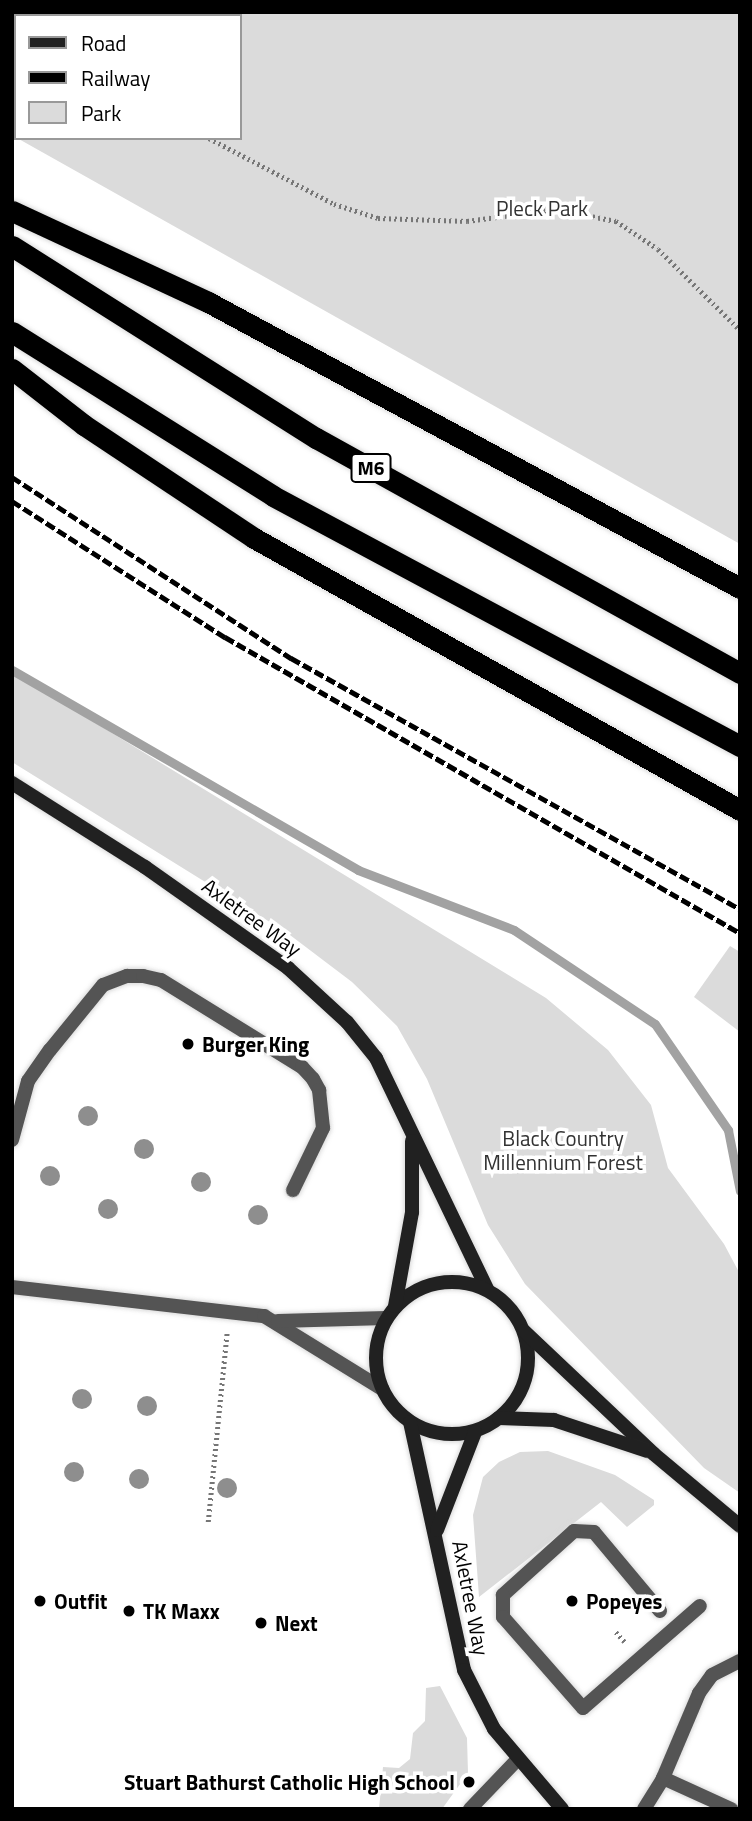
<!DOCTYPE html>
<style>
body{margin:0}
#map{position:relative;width:752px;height:1821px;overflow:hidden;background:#fff;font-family:"Titillium Web",sans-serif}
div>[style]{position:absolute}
.green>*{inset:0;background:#dbdbdb}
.stream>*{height:9px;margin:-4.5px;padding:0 4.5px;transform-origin:4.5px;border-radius:4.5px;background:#a2a2a2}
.path>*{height:4.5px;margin-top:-2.25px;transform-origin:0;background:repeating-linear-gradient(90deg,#767676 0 2px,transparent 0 5.5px)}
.roads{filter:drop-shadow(0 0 2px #dbdbdb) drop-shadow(0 0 2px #dbdbdb)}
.lane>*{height:14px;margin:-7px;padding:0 7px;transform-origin:7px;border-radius:7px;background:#545454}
.secondary>*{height:14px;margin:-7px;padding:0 7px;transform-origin:7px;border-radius:7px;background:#212121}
.secondary>.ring{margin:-7px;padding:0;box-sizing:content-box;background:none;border:14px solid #212121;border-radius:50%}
.highway>*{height:21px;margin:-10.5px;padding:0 10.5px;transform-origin:10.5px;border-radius:10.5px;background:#000}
.rail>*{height:5px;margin-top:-2.5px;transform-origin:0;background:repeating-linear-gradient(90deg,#000 0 10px,transparent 0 13.5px)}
.trees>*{width:20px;height:20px;margin:-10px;border-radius:50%;background:#8e8e8e}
.dots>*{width:19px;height:19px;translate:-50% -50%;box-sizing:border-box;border:4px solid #fff;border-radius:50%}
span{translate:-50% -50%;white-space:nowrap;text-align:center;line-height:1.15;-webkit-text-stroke:7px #fff;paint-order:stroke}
.shield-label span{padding:2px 5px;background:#fff;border:2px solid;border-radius:5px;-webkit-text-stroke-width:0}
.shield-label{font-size:19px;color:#000;font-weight:700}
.park-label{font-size:21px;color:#323232}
.street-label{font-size:21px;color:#000}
.poi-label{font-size:21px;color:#000;font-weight:700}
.left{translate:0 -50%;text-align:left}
.right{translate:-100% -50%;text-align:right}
.frame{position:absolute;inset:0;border:14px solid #000;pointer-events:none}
.legend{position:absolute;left:14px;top:14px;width:228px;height:126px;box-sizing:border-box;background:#fff;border:2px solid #999;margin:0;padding:9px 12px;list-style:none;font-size:21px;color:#000}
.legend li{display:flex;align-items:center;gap:14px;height:35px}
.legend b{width:35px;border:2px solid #999}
</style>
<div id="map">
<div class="green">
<i style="clip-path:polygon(12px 12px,740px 12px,740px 544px,17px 138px,240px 138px,240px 16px,16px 16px,16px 137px)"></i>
<i style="clip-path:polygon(12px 672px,546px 998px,608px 1050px,651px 1105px,668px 1168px,724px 1244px,740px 1274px,740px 1493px,704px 1468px,525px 1284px,488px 1225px,427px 1079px,397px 1026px,352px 982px,286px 932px,12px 762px)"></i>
<i style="clip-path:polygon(730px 946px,740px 952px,740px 1032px,694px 997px)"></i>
<i style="clip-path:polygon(548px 1451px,615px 1475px,654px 1500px,654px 1505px,627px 1527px,601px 1502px,479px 1597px,473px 1515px,483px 1477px,499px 1462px,520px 1452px)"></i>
<i style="clip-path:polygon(440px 1686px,467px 1738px,468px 1773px,442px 1809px,379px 1809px,383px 1767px,399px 1768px,410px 1759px,413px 1733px,425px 1721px,426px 1688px)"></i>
</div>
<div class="stream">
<i style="left:12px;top:670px;width:400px;rotate:30deg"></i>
<i style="left:358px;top:870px;width:167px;rotate:21deg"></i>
<i style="left:514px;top:930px;width:169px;rotate:33.7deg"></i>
<i style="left:655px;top:1024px;width:129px;rotate:55.4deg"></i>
<i style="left:728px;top:1130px;width:62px;rotate:78.9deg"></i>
</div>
<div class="path">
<i style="left:12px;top:32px;width:4px;rotate:27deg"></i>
<i style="left:209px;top:138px;width:141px;rotate:27.8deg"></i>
<i style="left:334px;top:204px;width:46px;rotate:17.7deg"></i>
<i style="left:378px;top:218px;width:89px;rotate:1.9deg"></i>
<i style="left:467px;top:221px;width:89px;rotate:-7.8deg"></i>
<i style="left:555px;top:209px;width:62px;rotate:11.1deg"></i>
<i style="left:616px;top:221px;width:50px;rotate:33.7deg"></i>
<i style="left:658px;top:249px;width:115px;rotate:44.6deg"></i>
<i style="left:208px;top:1522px;width:191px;rotate:-84.3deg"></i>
<i style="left:616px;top:1632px;width:13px;rotate:48deg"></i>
</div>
<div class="roads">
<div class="lane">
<i style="left:12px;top:1140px;width:61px;rotate:-74.8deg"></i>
<i style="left:28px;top:1081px;width:38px;rotate:-55deg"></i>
<i style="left:50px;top:1050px;width:84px;rotate:-50.8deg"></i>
<i style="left:103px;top:985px;width:26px;rotate:-21deg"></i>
<i style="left:127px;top:976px;width:16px"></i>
<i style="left:143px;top:976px;width:18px;rotate:13deg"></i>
<i style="left:161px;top:980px;width:166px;rotate:31.7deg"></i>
<i style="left:302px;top:1067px;width:16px;rotate:47deg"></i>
<i style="left:313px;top:1079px;width:13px;rotate:61deg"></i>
<i style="left:319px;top:1090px;width:38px;rotate:84deg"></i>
<i style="left:323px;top:1128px;width:69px;rotate:115.8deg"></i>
<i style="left:12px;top:1287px;width:254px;rotate:6.6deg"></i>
<i style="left:264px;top:1316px;width:139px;rotate:31.7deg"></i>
<i style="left:278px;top:1321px;width:108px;rotate:-1.6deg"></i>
<i style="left:660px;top:1611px;width:103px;rotate:-129.9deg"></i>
<i style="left:594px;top:1532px;width:20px;rotate:-177deg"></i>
<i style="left:574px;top:1531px;width:96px;rotate:138deg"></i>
<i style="left:503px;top:1595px;width:22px;rotate:90deg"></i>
<i style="left:503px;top:1617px;width:121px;rotate:48.7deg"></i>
<i style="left:583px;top:1708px;width:155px;rotate:-41.1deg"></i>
<i style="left:663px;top:1778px;width:75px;rotate:24.5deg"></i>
<i style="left:470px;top:1809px;width:68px;rotate:-46.2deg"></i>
<i style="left:644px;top:1809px;width:36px;rotate:-58deg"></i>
<i style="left:663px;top:1778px;width:92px;rotate:-67deg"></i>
<i style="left:699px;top:1693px;width:22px;rotate:-54deg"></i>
<i style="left:712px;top:1675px;width:31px;rotate:-27deg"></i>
</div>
<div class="secondary">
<i style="left:12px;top:783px;width:157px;rotate:32.3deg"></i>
<i style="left:145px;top:867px;width:175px;rotate:35.2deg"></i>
<i style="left:288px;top:968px;width:80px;rotate:42.5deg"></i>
<i style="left:347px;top:1022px;width:46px;rotate:51.1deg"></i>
<i style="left:376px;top:1058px;width:256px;rotate:64.3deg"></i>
<i class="ring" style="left:376px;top:1282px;width:138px;height:138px"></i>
<i style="left:395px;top:1306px;width:96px;rotate:-79.7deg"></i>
<i style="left:412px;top:1212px;width:71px;rotate:-90deg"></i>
<i style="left:524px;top:1331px;width:179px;rotate:43.4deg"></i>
<i style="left:654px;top:1454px;width:112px;rotate:39.9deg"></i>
<i style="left:499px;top:1418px;width:55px;rotate:2.1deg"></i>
<i style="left:554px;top:1420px;width:98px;rotate:18.4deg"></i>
<i style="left:410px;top:1422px;width:254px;rotate:77.7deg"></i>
<i style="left:464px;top:1670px;width:66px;rotate:63deg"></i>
<i style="left:494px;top:1729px;width:105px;rotate:49.6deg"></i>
<i style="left:437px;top:1530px;width:105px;rotate:-68.8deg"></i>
</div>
<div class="highway">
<i style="left:12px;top:211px;width:216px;rotate:24.9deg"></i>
<i style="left:208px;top:302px;width:604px;rotate:28.26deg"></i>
<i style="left:12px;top:246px;width:360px;rotate:32.3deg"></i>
<i style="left:316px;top:438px;width:485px;rotate:29deg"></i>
<i style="left:12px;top:332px;width:308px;rotate:32.1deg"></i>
<i style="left:273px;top:496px;width:530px;rotate:28.16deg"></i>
<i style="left:12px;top:369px;width:91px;rotate:37.9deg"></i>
<i style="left:84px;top:425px;width:204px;rotate:33.6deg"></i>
<i style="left:254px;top:538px;width:557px;rotate:29.23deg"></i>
</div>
</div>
<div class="rail">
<i style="left:12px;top:477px;width:333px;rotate:33deg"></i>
<i style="left:291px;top:658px;width:514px;rotate:29.21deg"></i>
<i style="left:12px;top:501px;width:253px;rotate:32.6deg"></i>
<i style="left:225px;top:637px;width:594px;rotate:29.89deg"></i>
</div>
<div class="trees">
<i style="left:88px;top:1116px"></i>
<i style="left:144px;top:1149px"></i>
<i style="left:50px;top:1176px"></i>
<i style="left:201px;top:1182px"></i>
<i style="left:108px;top:1209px"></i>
<i style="left:258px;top:1215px"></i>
<i style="left:82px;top:1399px"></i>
<i style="left:147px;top:1406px"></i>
<i style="left:74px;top:1472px"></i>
<i style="left:139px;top:1479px"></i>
<i style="left:227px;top:1488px"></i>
</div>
<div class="dots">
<i style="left:188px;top:1044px;background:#000"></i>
<i style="left:40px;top:1601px;background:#000"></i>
<i style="left:572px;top:1601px;background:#000"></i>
<i style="left:129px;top:1611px;background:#000"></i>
<i style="left:261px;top:1623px;background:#000"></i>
<i style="left:469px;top:1782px;background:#000"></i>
</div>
<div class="shield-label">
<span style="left:371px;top:468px">M6</span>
</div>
<div class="park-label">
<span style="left:542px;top:208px">Pleck Park</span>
<span style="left:563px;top:1150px">Black Country<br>Millennium Forest</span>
</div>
<div class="street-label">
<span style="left:252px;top:917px;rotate:36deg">Axletree Way</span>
<span style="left:471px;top:1598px;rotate:79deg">Axletree Way</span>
</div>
<div class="poi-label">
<span class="left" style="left:202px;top:1044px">Burger King</span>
<span class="left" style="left:54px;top:1601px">Outfit</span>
<span class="left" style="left:586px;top:1601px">Popeyes</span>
<span class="left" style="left:143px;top:1611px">TK Maxx</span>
<span class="left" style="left:275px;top:1623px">Next</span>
<span class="right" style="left:455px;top:1782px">Stuart Bathurst Catholic High School</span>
</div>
<div class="frame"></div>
<ul class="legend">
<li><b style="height:9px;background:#212121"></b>Road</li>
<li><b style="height:9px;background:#000"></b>Railway</li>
<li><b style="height:19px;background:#dbdbdb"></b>Park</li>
</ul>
</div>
